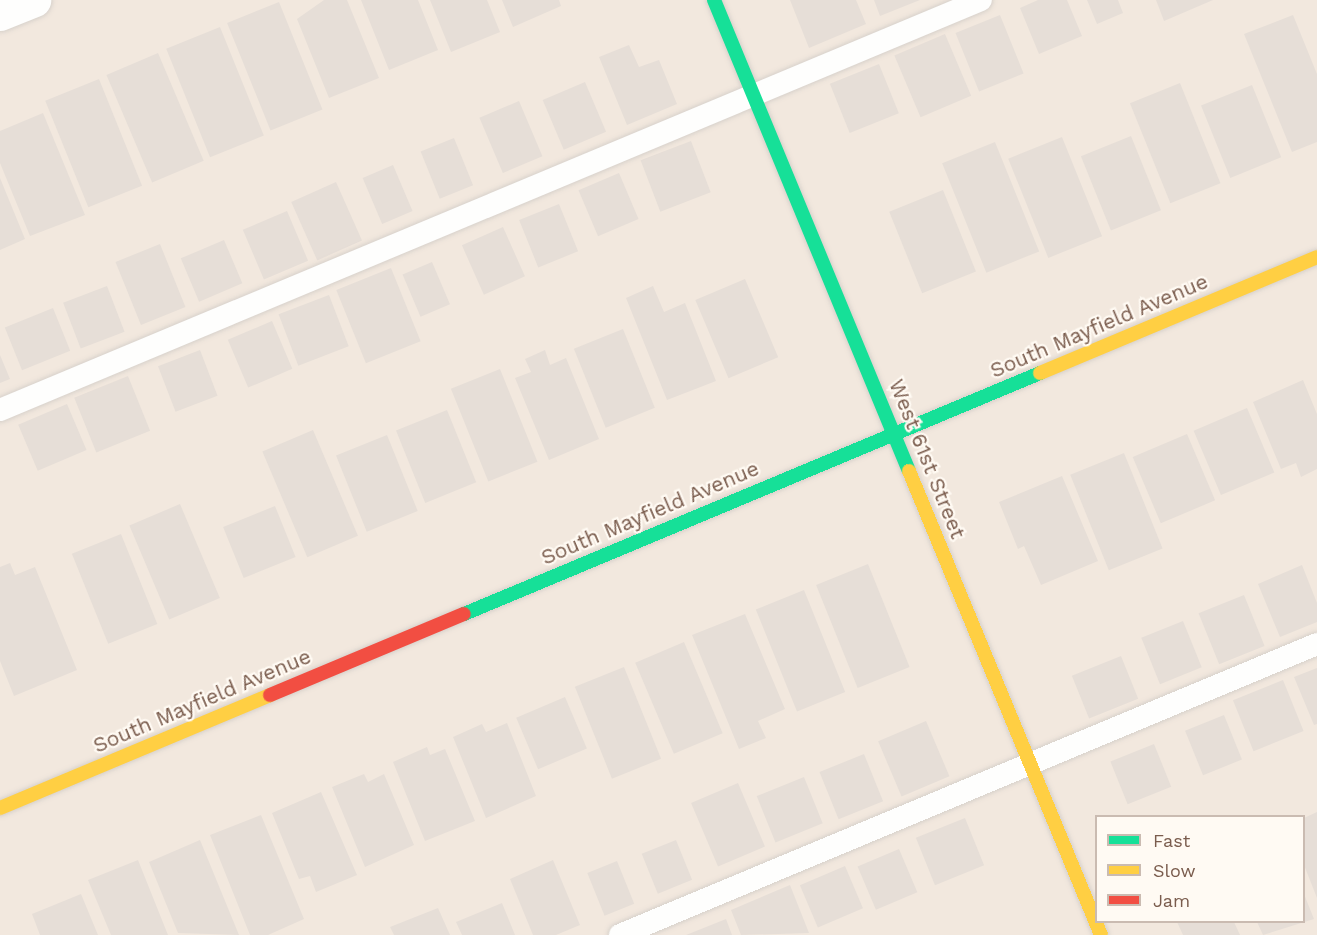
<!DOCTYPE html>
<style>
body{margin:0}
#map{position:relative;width:1317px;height:935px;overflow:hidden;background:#f9f5f0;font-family:"Work Sans",sans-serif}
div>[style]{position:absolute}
.residential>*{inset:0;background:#f2e8de}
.building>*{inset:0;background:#e6ded7;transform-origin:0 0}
.roads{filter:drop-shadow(0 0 2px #d7d1cb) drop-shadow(0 0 2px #d7d1cb)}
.lane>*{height:22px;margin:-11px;padding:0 11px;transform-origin:11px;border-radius:11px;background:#fefefd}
.street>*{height:33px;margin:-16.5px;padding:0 16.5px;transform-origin:16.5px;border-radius:16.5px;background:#fefefd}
.fast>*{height:14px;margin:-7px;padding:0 7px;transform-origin:7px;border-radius:7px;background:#16e098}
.slow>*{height:14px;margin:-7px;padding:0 7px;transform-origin:7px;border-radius:7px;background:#ffcf43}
.jam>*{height:14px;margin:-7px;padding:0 7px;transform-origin:7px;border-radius:7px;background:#f24e42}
span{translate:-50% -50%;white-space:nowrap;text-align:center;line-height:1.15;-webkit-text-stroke:4.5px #fffaf3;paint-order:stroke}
.street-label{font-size:21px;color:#7a5c4d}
.legend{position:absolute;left:1095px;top:815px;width:210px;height:108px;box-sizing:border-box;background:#fffaf3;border:2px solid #cabbb1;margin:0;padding:8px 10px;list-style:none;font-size:18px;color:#7a5c4d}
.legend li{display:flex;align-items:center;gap:12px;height:30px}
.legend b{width:30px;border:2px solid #cabbb1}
</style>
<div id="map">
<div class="residential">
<i style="clip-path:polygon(evenodd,0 0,1317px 0,1317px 935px,0 935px,0 0,1096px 816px,1304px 816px,1304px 922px,1096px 922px,1096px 816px)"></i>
</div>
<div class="building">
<i style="clip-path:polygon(324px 0,347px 0,379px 78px,329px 98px,297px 19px)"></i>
<i style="clip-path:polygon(361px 0,418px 0,438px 50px,389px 70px)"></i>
<i style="clip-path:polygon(430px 0,487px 0,500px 32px,451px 52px)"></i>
<i style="clip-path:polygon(502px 0,559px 0,561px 6px,513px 27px)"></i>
<i style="clip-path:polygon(790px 0,856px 0,866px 24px,809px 48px)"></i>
<i style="clip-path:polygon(874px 0,920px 0,880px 16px)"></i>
<i style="clip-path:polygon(1038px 0,1067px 0,1082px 36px,1039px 54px,1020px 8px)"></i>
<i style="clip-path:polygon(1087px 0,1118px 0,1123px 13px,1097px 24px)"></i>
<i style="clip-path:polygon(1156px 0,1213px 0,1164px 21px)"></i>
<i style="left:279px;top:2px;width:116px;height:56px;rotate:68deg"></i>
<i style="left:1000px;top:15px;width:63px;height:48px;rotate:68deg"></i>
<i style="clip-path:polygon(1293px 15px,1317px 74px,1317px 142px,1292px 152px,1244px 34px)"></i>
<i style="left:220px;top:27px;width:117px;height:58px;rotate:68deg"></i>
<i style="left:945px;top:34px;width:67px;height:55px;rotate:67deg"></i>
<i style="clip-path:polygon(629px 45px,639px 67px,659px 60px,677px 104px,627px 125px,599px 57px)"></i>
<i style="left:158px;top:53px;width:117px;height:56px;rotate:67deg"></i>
<i style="left:879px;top:64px;width:53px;height:53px;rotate:68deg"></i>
<i style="left:99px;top:79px;width:115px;height:58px;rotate:68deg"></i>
<i style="left:585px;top:82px;width:54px;height:46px;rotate:67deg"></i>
<i style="left:1180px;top:83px;width:108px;height:54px;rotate:68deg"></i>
<i style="left:1252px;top:85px;width:78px;height:55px;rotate:68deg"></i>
<i style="left:519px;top:101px;width:60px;height:43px;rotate:67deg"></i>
<i style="clip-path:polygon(43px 113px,85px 215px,30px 236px,0 163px,0 131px)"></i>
<i style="left:1131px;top:136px;width:80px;height:54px;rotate:68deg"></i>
<i style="left:1062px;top:137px;width:107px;height:58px;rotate:68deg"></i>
<i style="left:454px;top:138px;width:51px;height:36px;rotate:68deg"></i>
<i style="left:691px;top:141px;width:55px;height:54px;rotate:69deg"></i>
<i style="left:995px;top:142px;width:118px;height:57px;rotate:68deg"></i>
<i style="left:393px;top:165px;width:50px;height:33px;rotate:67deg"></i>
<i style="left:619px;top:173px;width:50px;height:44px;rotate:67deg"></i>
<i style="clip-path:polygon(0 178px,25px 239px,0 250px)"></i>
<i style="left:336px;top:182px;width:64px;height:49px;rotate:66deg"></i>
<i style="left:943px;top:190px;width:88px;height:58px;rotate:68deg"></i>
<i style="left:559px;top:204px;width:51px;height:43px;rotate:68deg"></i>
<i style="left:287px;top:211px;width:54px;height:48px;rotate:67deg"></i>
<i style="left:503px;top:227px;width:54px;height:45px;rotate:66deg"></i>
<i style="left:224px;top:240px;width:47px;height:47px;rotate:67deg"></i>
<i style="left:160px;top:244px;width:68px;height:48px;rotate:68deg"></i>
<i style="left:432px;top:262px;width:46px;height:32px;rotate:67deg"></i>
<i style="left:391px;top:268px;width:79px;height:59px;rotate:68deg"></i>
<i style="left:745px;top:279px;width:85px;height:54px;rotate:67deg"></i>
<i style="left:107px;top:286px;width:49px;height:47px;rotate:69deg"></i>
<i style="clip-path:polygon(653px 286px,664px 312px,685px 303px,716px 381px,667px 400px,626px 298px)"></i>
<i style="left:329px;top:295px;width:55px;height:54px;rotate:69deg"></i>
<i style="left:53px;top:308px;width:46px;height:52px;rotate:68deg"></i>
<i style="left:272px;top:321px;width:52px;height:48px;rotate:67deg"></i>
<i style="left:623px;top:329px;width:85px;height:53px;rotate:68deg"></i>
<i style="left:200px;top:350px;width:49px;height:45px;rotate:69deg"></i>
<i style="clip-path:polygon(545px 350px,550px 365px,566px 358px,599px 439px,549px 460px,515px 378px,531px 372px,525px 359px)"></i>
<i style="clip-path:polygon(0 355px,10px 379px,0 383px)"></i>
<i style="left:500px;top:369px;width:100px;height:53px;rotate:68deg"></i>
<i style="left:128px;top:376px;width:59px;height:58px;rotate:68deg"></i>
<i style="clip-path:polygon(1303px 380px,1317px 414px,1317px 469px,1301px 477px,1296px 463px,1281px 469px,1253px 402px)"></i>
<i style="left:67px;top:404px;width:50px;height:53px;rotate:67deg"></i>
<i style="left:1247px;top:408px;width:70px;height:58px;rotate:67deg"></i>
<i style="left:447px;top:410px;width:78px;height:55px;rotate:68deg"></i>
<i style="left:313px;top:430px;width:115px;height:55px;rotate:67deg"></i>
<i style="left:1187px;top:434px;width:72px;height:59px;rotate:67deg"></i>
<i style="left:387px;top:435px;width:82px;height:55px;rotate:68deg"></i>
<i style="left:1124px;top:453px;width:103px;height:58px;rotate:68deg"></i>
<i style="clip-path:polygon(1062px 476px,1098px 561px,1041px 585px,1024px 546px,1018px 549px,999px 502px)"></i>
<i style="left:180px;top:504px;width:102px;height:55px;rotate:67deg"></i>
<i style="left:275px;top:506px;width:55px;height:56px;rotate:68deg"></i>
<i style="left:121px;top:534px;width:97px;height:53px;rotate:68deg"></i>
<i style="clip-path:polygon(10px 563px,15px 575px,35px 567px,77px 670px,14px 696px,0 661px,0 567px)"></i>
<i style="left:868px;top:564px;width:111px;height:56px;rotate:68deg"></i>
<i style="clip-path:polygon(1302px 565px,1317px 603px,1317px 622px,1280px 637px,1258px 584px)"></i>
<i style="left:804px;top:590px;width:110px;height:52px;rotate:68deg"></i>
<i style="left:1244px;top:595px;width:55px;height:49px;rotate:68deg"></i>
<i style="clip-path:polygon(745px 614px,785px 709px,758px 721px,766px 738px,739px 749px,692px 635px)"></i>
<i style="left:1183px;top:621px;width:50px;height:45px;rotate:68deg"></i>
<i style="left:684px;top:642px;width:99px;height:53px;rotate:67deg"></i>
<i style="left:1121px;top:656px;width:46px;height:53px;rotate:68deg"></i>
<i style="left:624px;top:667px;width:99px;height:53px;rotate:68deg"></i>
<i style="clip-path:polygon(1317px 668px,1317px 724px,1314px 725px,1294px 677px)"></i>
<i style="left:1283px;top:680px;width:55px;height:54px;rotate:68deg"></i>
<i style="left:565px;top:697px;width:56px;height:53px;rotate:67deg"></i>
<i style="left:1224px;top:715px;width:48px;height:42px;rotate:68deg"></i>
<i style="left:926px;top:721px;width:60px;height:52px;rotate:67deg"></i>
<i style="clip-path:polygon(507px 723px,536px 796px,486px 818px,453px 737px,482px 724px,486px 732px)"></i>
<i style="left:1154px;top:744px;width:46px;height:47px;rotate:68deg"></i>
<i style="clip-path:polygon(427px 747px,430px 755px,445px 749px,475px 821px,425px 841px,393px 762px)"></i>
<i style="left:864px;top:754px;width:51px;height:48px;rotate:68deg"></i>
<i style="clip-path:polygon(364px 774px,368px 782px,384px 774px,414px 845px,365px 867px,332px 787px)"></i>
<i style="left:804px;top:777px;width:50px;height:51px;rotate:68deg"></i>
<i style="left:738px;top:783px;width:69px;height:51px;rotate:67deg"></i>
<i style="clip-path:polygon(321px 792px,357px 875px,316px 892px,310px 876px,299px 879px,272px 813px)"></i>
<i style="clip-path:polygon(1317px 812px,1317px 898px,1304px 865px,1304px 818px)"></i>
<i style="clip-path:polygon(261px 815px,304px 919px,268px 935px,250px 935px,210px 835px)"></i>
<i style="left:965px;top:818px;width:51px;height:53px;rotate:68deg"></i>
<i style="clip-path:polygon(200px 840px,239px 935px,178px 933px,149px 862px)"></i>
<i style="left:676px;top:840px;width:43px;height:37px;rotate:68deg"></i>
<i style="left:899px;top:849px;width:47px;height:45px;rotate:67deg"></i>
<i style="clip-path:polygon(138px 860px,168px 935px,111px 935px,88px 880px)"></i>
<i style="clip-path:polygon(553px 860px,580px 925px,556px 935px,533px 935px,510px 879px)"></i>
<i style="left:617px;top:861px;width:46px;height:32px;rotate:68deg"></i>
<i style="left:845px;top:866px;width:46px;height:49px;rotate:67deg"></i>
<i style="clip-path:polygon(790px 885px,809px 933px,741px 935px,731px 910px)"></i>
<i style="clip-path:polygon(81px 894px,98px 935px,40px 935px,32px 914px)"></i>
<i style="clip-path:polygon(1304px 894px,1314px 919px,1263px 935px,1257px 922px,1304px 922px)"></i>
<i style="clip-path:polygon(502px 903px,515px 935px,462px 935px,456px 922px)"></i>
<i style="clip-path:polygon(438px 908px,450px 935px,394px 935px,390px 927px)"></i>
<i style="clip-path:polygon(726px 919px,732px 935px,686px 935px)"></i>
<i style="clip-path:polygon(1177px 922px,1234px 922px,1240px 935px,1183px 935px)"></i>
</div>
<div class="roads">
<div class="lane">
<i style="left:0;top:410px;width:1063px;rotate:-22.68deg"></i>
<i style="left:620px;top:935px;width:755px;rotate:-22.66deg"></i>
</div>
<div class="street">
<i style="left:0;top:14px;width:37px;rotate:-22deg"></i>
</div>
<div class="fast">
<i style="left:714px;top:0;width:510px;rotate:67.51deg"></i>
<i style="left:464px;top:614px;width:624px;rotate:-22.7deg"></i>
</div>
<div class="slow">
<i style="left:1040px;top:373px;width:300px;rotate:-22.7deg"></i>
<i style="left:909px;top:471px;width:502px;rotate:67.52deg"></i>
<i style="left:0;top:808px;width:293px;rotate:-22.7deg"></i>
</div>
<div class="jam">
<i style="left:270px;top:695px;width:210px;rotate:-22.7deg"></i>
</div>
</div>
<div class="street-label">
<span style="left:1099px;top:326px;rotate:-23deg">South Mayfield Avenue</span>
<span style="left:927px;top:459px;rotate:68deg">West 61st Street</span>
<span style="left:650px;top:513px;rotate:-23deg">South Mayfield Avenue</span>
<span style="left:202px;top:701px;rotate:-23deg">South Mayfield Avenue</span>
</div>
<ul class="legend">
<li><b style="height:8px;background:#16e098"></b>Fast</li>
<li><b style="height:8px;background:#ffcf43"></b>Slow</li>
<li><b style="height:8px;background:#f24e42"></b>Jam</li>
</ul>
</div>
